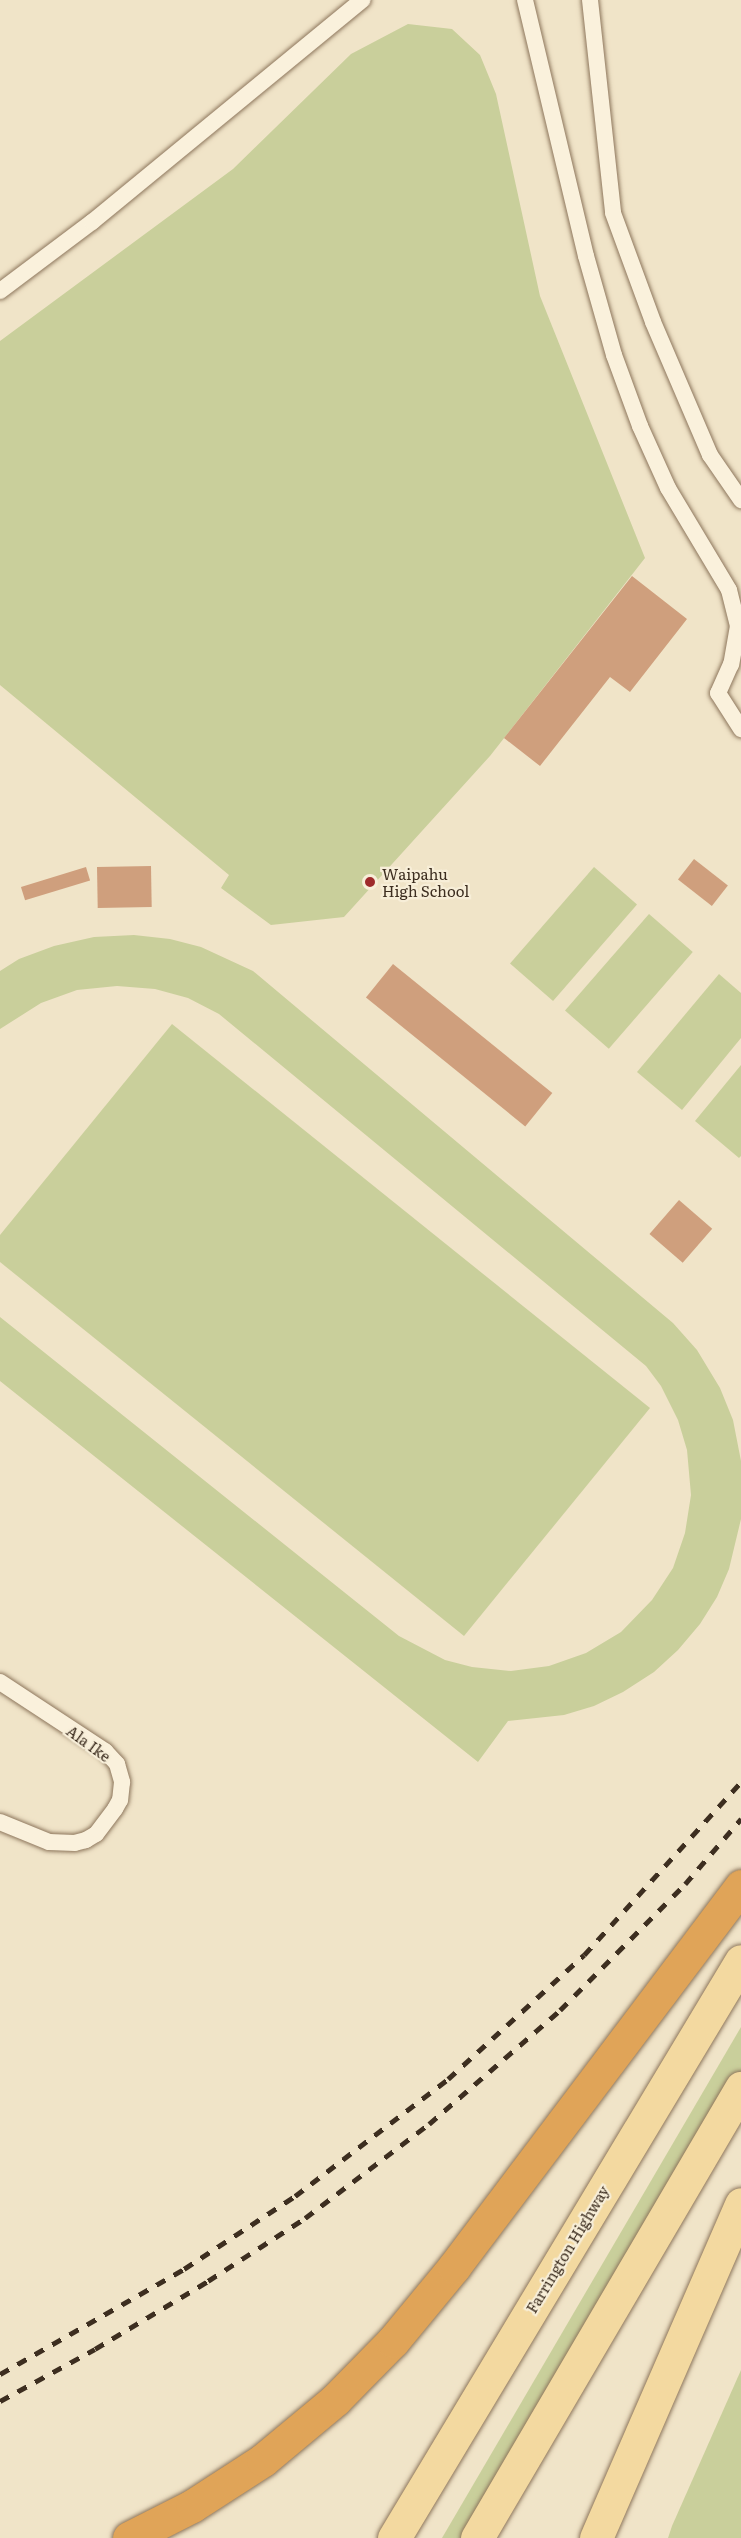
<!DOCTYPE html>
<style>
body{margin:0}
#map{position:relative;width:741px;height:2538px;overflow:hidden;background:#f0e4c8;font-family:Literata,serif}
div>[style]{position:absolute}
.green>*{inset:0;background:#c9cf9b;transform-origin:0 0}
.building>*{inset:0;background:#cf9f7d;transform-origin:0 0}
.roads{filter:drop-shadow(0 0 2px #8d765c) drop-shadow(0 0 2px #8d765c)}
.service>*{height:16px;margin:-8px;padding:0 8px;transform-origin:8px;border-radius:8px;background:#faf1dc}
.primary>*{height:33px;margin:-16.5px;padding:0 16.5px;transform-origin:16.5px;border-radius:16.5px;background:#f3d9a0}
.motorway>*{height:33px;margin:-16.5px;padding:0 16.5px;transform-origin:16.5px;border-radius:16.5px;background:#e0a458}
.rail>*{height:4.5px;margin-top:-2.25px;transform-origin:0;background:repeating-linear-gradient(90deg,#3d2e20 0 10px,transparent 0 20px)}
.dots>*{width:16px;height:16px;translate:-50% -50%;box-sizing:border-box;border:3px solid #f7eed8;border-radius:50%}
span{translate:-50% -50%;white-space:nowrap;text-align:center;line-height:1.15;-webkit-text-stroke:4.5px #f7eed8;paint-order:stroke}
.poi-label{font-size:15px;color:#3d2e20}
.left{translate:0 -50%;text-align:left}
.street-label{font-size:15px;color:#3d2e20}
</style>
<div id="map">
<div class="green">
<i style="clip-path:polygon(408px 24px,452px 29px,480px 55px,496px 94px,540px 296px,645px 558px,490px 756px,344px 917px,271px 925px,221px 888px,229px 875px,0 685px,0 341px,233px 169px,351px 54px)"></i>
<i style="left:594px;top:867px;width:57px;height:128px;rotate:41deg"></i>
<i style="left:649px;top:914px;width:58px;height:128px;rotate:41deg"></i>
<i style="clip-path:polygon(134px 935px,170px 939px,201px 947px,253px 971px,673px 1323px,697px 1350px,720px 1388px,733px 1420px,741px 1461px,741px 1519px,729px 1569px,717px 1597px,700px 1624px,678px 1650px,654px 1672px,623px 1692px,594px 1706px,564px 1715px,508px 1721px,478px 1762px,0 1381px,0 1317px,399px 1636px,445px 1660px,472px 1667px,511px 1671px,549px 1666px,586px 1653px,621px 1632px,652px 1600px,673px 1568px,685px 1533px,691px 1495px,687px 1450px,678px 1420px,661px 1386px,646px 1366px,219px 1014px,188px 998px,155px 989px,117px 986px,77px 990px,41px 1003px,0 1029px,0 971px,19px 959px,54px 946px,94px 937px)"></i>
<i style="clip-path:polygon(719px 974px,741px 993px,741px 1038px,682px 1110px,637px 1072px)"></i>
<i style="clip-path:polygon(172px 1024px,650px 1408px,464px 1636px,0 1262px,0 1235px)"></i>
<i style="clip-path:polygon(741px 1065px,741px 1156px,739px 1158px,695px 1121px)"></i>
<i style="clip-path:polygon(741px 2027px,741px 2074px,465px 2538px,442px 2538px)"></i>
<i style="clip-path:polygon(741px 2370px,741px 2538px,668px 2538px,672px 2526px)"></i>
</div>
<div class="building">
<i style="clip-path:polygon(632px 576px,687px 619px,630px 692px,610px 677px,540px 766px,504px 738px)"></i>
<i style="left:694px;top:859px;width:43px;height:26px;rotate:38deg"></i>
<i style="left:151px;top:866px;width:41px;height:54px;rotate:89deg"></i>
<i style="left:86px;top:867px;width:14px;height:68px;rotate:73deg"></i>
<i style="left:393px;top:964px;width:205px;height:43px;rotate:39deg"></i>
<i style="left:679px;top:1200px;width:44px;height:45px;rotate:41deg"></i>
</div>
<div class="roads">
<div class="service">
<i style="left:525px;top:0;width:263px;rotate:76.6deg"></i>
<i style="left:586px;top:256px;width:103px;rotate:74.2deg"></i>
<i style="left:614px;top:355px;width:76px;rotate:69.9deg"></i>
<i style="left:640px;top:426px;width:68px;rotate:65.7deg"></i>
<i style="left:668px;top:488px;width:119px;rotate:59.1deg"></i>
<i style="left:729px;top:590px;width:37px;rotate:76deg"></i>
<i style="left:738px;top:626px;width:39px;rotate:100deg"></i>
<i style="left:731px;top:664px;width:32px;rotate:114deg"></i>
<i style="left:718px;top:693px;width:43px;rotate:57.4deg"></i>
<i style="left:590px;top:0;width:214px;rotate:83.8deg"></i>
<i style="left:613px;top:213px;width:116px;rotate:69.8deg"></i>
<i style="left:653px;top:322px;width:145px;rotate:66.8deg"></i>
<i style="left:710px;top:455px;width:55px;rotate:55.4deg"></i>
<i style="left:0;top:291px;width:115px;rotate:-36.9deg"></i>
<i style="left:92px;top:222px;width:350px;rotate:-39.4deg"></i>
<i style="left:0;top:1682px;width:126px;rotate:33.3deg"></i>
<i style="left:105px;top:1751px;width:18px;rotate:47deg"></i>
<i style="left:117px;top:1764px;width:19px;rotate:74deg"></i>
<i style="left:122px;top:1782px;width:18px;rotate:96deg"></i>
<i style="left:120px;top:1800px;width:10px;rotate:119deg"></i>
<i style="left:115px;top:1809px;width:31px;rotate:127deg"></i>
<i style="left:96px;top:1834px;width:12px;rotate:149deg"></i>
<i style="left:86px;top:1840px;width:11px;rotate:165deg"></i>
<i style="left:75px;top:1843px;width:26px;rotate:-178deg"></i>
<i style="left:49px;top:1842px;width:53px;rotate:-157.8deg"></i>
</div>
<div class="primary">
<i style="left:394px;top:2538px;width:673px;rotate:-58.98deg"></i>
<i style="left:477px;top:2538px;width:522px;rotate:-59.6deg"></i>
<i style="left:596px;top:2538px;width:364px;rotate:-66.5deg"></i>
</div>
<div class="motorway">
<i style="left:129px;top:2538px;width:71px;rotate:-26.9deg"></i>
<i style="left:192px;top:2506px;width:85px;rotate:-32.9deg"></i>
<i style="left:263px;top:2460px;width:94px;rotate:-39.8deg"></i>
<i style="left:335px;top:2400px;width:83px;rotate:-45.5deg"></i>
<i style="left:393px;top:2341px;width:96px;rotate:-50.5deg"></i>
<i style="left:454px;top:2267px;width:477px;rotate:-53deg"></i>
</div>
</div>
<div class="rail">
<i style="left:0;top:2374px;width:212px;rotate:-29.7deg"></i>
<i style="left:184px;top:2269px;width:133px;rotate:-33.3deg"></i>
<i style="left:295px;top:2196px;width:193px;rotate:-37.4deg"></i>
<i style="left:448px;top:2079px;width:184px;rotate:-42.4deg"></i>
<i style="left:584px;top:1955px;width:234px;rotate:-47.8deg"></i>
<i style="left:0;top:2401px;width:108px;rotate:-28.7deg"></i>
<i style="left:95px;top:2349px;width:132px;rotate:-31deg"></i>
<i style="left:208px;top:2281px;width:116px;rotate:-33deg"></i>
<i style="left:305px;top:2218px;width:156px;rotate:-37.2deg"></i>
<i style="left:429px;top:2124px;width:174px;rotate:-41deg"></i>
<i style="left:560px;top:2010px;width:177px;rotate:-45.2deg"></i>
<i style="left:685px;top:1884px;width:86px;rotate:-49.3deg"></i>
</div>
<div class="dots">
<i style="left:370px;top:882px;background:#9e2a2b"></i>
</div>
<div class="poi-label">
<span class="left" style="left:382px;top:882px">Waipahu<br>High School</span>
</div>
<div class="street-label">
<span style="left:89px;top:1743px;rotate:36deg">Ala Ike</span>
<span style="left:567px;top:2249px;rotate:-59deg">Farrington Highway</span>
</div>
</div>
